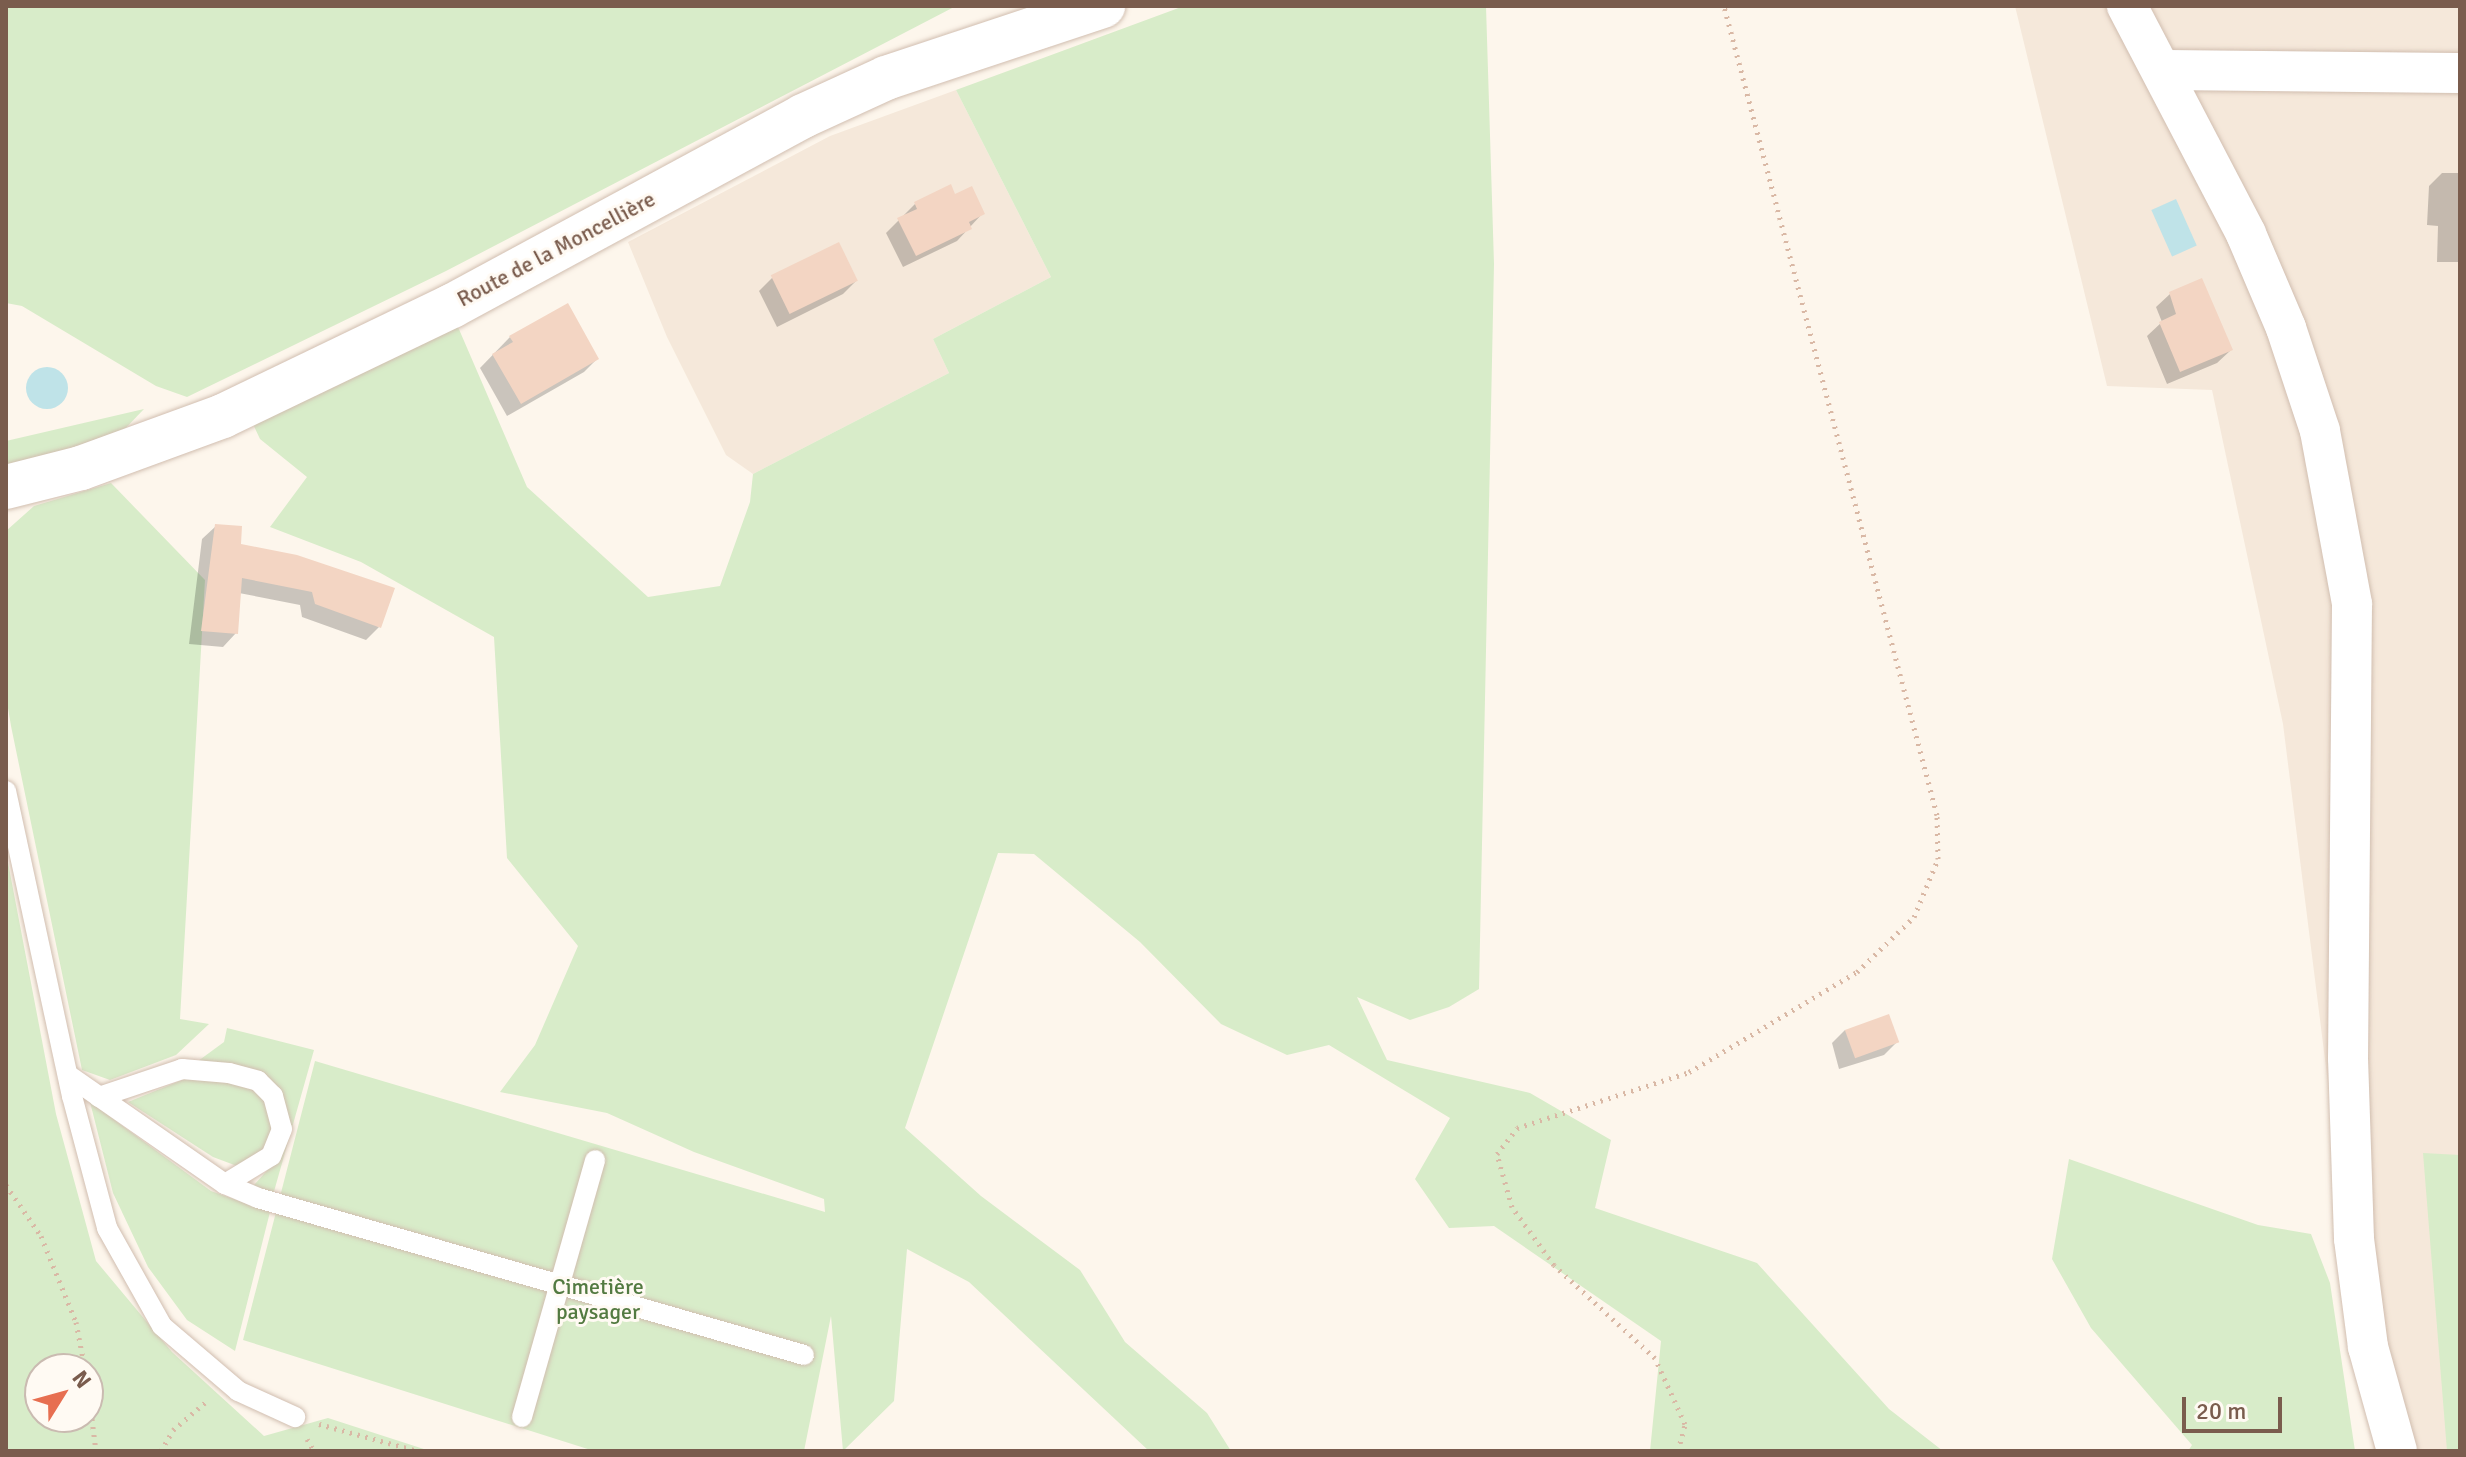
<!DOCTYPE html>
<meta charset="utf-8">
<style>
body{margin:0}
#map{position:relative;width:2466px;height:1457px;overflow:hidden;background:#fdf6ec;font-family:Signika,sans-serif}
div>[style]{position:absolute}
.residential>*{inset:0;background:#f5e8da}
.green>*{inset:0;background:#d8ecc9}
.water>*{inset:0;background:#bfe3e8;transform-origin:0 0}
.round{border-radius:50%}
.shadow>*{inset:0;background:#0003}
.building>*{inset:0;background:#f3d5c3;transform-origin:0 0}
.path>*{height:5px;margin-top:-2.5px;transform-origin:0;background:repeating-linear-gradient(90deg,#d9b8a5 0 2px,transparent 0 8px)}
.roads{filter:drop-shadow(0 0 2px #d1beb0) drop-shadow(0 0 2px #d1beb0)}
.service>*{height:20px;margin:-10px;padding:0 10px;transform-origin:10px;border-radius:10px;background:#fff}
.minor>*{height:40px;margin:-20px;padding:0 20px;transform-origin:20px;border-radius:20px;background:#fff}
.tertiary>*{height:44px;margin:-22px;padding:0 22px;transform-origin:22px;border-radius:22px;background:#fff}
span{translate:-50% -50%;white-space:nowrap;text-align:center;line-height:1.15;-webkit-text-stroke:6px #fffaf3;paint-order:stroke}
.street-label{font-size:22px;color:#7a5c4d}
.park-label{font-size:22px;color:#537a41}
.frame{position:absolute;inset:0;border:8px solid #7a5c4d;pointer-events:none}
.north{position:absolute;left:24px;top:1353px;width:80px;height:80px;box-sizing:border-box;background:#fffaf3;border:2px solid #cabbb1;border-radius:50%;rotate:53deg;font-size:22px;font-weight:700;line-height:32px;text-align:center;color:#7a5c4d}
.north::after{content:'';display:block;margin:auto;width:28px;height:36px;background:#e76f51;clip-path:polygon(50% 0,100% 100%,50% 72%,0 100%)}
.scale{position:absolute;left:2182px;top:1397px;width:100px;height:36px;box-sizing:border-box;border:4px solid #7a5c4d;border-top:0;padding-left:10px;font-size:24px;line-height:28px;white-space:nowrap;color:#7a5c4d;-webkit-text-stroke:6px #fffaf3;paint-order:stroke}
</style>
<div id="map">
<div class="residential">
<i style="clip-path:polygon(2015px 6px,2460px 6px,2460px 1451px,2374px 1451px,2283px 724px,2212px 390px,2107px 386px)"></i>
<i style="clip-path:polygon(956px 90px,1051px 277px,933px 339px,949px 373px,753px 474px,726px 455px,667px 337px,628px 242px,830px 136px)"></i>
</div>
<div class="green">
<i style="clip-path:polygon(6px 6px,956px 6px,446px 271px,187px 397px,156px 386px,22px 306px,6px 303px)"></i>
<i style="clip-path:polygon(1184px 6px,1486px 6px,1494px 264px,1479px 989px,1449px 1007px,1410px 1020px,1357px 997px,1387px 1060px,1530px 1093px,1611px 1140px,1595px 1208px,1757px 1263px,1889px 1409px,1943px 1451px,1650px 1451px,1661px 1341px,1494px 1226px,1449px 1228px,1415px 1179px,1450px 1118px,1329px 1045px,1287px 1055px,1221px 1024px,1140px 942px,1034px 854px,998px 853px,905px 1128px,981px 1196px,1080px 1270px,1125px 1342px,1207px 1413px,1231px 1451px,1149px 1451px,969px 1282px,907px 1249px,894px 1401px,843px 1451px,831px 1316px,804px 1451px,594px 1451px,243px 1340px,315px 1061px,825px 1212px,824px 1199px,694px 1152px,607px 1113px,500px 1092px,535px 1045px,578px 946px,507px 858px,494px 637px,361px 562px,270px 527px,307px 477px,260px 439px,253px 424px,455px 320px,527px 487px,648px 597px,720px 586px,750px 502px,753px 474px,949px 373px,933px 339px,1051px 277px,956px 90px)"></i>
<i style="clip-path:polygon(144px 409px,119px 435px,6px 468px,6px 441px)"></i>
<i style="clip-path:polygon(111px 483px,205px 580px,180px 1019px,209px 1024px,176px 1055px,110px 1080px,82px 1070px,11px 726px,6px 696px,6px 531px,34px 506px)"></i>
<i style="clip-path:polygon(evenodd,6px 852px,56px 1114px,96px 1261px,172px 1352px,264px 1436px,328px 1418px,430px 1451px,6px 1451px,6px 852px,40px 1369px,88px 1369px,88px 1417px,40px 1417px,40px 1369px)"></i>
<i style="clip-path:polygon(227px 1028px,314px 1050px,273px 1195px,253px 1186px,282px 1154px,279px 1088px,194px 1064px,224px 1042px)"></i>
<i style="clip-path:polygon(187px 1078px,246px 1085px,266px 1096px,273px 1131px,261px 1153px,237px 1166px,213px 1157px,128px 1102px)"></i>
<i style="clip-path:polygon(90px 1102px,211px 1191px,270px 1212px,235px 1351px,187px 1320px,148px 1267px,113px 1193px)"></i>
<i style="clip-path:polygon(2423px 1153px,2460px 1155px,2460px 1451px,2447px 1451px)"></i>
<i style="clip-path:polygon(2069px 1159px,2258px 1225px,2311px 1234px,2330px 1283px,2355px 1451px,2188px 1451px,2192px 1445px,2091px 1328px,2052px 1259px)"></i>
</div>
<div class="water">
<i style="left:2176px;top:199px;width:51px;height:27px;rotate:66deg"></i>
<i class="round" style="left:26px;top:367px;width:42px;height:42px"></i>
</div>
<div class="shadow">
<i style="clip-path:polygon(2442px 173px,2460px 173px,2460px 262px,2437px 262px,2438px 226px,2427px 225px,2429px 186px)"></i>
<i style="clip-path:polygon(955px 197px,982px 214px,957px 241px,903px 267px,886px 233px,915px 204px)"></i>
<i style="clip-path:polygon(772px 278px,856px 281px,843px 294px,777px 327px,759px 291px)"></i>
<i style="clip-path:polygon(2170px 294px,2231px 350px,2217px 363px,2167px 384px,2147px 336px,2162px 322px,2156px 307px)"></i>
<i style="clip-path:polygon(510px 337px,597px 359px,584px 372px,507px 416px,480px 368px)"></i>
<i style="clip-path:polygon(216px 526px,238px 546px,379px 627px,366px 640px,302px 617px,300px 605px,239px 593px,236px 633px,223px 647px,189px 644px,202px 539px)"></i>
<i style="clip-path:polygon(1845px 1030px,1897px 1042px,1884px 1055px,1839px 1069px,1832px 1043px)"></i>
</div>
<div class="building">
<i style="clip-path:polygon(951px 184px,955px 194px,972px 186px,985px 214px,969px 222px,972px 229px,916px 256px,897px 218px,917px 209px,914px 202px)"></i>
<i style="left:839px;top:242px;width:43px;height:76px;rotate:64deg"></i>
<i style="clip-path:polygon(2202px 278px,2233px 350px,2180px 372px,2159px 322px,2176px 314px,2169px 292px)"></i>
<i style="clip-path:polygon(568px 303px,599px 359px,521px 404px,492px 354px,513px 342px,509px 336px)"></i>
<i style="clip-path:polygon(215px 524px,242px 526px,241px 544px,297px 555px,395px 588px,381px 628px,315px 604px,312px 592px,242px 578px,238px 634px,201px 631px)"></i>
<i style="left:1889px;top:1014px;width:30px;height:47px;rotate:70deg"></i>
</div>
<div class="path">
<i style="left:6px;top:1185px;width:62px;rotate:55.5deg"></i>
<i style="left:41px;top:1236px;width:93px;rotate:67.9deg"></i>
<i style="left:76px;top:1322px;width:48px;rotate:79.2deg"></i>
<i style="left:88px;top:1387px;width:64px;rotate:82.9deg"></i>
<i style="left:319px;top:1424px;width:103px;rotate:15.3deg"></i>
<i style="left:307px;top:1439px;width:14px;rotate:60deg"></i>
<i style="left:161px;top:1451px;width:24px;rotate:-60deg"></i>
<i style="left:173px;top:1430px;width:46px;rotate:-40.6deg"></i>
<i style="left:1678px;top:1451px;width:28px;rotate:-75deg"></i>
<i style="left:1685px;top:1424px;width:72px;rotate:-114.4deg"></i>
<i style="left:1655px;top:1358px;width:137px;rotate:-137.4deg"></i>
<i style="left:1554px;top:1265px;width:72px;rotate:-125.9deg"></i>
<i style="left:1512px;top:1207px;width:55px;rotate:-105.8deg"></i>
<i style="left:1497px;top:1154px;width:33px;rotate:-52deg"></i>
<i style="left:1517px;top:1128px;width:181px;rotate:-18deg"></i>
<i style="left:1689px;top:1072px;width:196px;rotate:-30.8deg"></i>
<i style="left:1857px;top:972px;width:79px;rotate:-44deg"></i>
<i style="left:1914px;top:917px;width:63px;rotate:-67.5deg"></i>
<i style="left:1938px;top:859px;width:44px;rotate:-91.3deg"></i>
<i style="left:1937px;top:815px;width:837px;rotate:-104.75deg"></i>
</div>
<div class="roads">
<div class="service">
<i style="left:6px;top:791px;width:312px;rotate:77.8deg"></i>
<i style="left:72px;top:1096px;width:137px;rotate:75.1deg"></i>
<i style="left:107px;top:1228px;width:112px;rotate:60.7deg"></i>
<i style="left:162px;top:1326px;width:100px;rotate:40.5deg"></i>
<i style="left:238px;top:1391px;width:63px;rotate:24.5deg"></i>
<i style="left:68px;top:1075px;width:191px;rotate:34.8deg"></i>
<i style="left:225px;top:1184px;width:36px;rotate:23deg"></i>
<i style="left:258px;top:1198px;width:568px;rotate:16.04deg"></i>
<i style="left:99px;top:1097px;width:88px;rotate:-18.6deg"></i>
<i style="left:182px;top:1069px;width:47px;rotate:4.9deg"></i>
<i style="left:229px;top:1073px;width:30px;rotate:15deg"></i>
<i style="left:258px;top:1081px;width:21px;rotate:45deg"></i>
<i style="left:273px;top:1096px;width:34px;rotate:75deg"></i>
<i style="left:282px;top:1129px;width:29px;rotate:112deg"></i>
<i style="left:271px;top:1156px;width:54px;rotate:148.7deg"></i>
<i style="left:522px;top:1417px;width:267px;rotate:-74.1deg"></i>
</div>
<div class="minor">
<i style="left:2127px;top:6px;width:257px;rotate:62.4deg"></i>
<i style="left:2246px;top:234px;width:102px;rotate:66.9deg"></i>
<i style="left:2286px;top:328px;width:108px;rotate:71.7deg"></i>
<i style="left:2320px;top:431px;width:176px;rotate:79.5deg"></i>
<i style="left:2352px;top:604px;width:454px;rotate:90.5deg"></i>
<i style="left:2348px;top:1058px;width:181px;rotate:88.1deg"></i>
<i style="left:2354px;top:1239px;width:109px;rotate:82.6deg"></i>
<i style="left:2368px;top:1347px;width:108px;rotate:74.4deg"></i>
<i style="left:2163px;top:70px;width:297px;rotate:0.6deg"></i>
</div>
<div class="tertiary">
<i style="left:6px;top:487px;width:77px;rotate:-14.2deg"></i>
<i style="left:81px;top:468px;width:151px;rotate:-20.1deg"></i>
<i style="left:223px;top:416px;width:254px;rotate:-25.7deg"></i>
<i style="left:452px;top:306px;width:399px;rotate:-28.4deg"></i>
<i style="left:803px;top:116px;width:91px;rotate:-24.6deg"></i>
<i style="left:886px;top:78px;width:229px;rotate:-18.4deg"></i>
</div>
</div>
<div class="street-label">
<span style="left:556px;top:249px;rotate:-28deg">Route de la Moncellière</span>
</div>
<div class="park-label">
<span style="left:598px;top:1299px">Cimetière<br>paysager</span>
</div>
<div class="frame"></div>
<div class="north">N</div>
<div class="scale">20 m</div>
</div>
